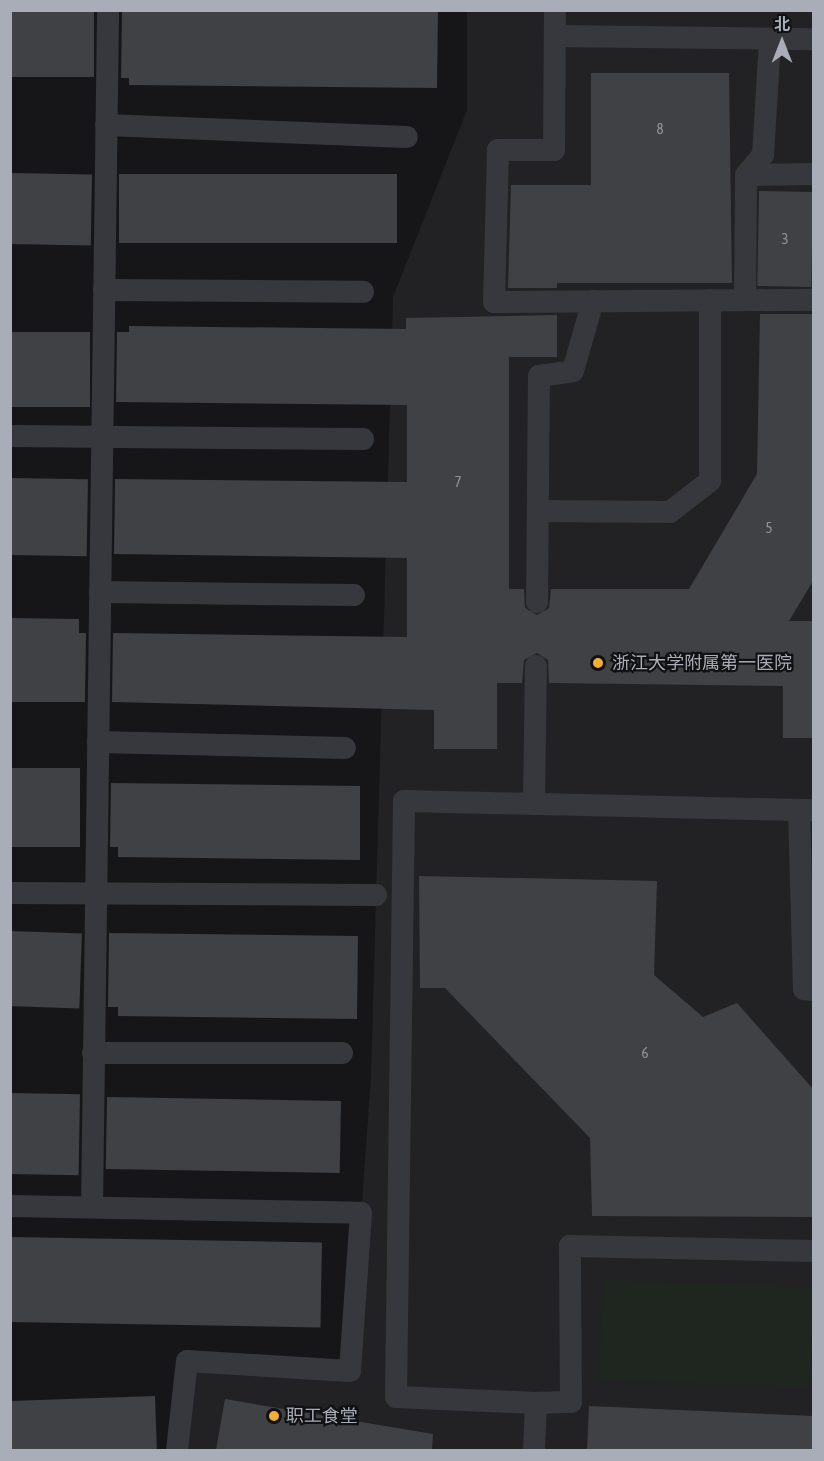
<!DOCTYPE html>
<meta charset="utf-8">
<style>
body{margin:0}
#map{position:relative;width:824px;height:1461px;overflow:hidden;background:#161618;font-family:"Asap Condensed","Noto Sans SC",sans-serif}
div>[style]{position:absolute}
.built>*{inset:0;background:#222225}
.green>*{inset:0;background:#1e261f;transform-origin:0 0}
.building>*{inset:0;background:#404145;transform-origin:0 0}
.lane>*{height:22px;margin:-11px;padding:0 11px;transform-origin:11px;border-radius:11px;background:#37383d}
.dots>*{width:16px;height:16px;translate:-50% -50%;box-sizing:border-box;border:3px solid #111113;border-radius:50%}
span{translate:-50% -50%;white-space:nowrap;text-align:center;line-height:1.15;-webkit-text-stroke:4.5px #111113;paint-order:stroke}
.number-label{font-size:15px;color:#8e929b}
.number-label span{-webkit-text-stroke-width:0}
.poi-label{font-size:18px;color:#a8adb8}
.left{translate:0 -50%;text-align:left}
.frame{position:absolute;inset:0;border:12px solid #a8adb8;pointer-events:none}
.north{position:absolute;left:752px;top:12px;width:60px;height:60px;-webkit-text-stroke:4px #111113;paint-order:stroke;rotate:0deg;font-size:16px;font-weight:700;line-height:24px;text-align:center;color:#a8adb8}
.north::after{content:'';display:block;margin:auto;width:21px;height:27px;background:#a8adb8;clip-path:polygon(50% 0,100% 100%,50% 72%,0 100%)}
</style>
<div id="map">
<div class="built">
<i style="clip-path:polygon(467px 11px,813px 11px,813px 1450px,177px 1450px,187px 1361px,350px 1370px,371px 1076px,393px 297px,467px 110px)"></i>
</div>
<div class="green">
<i style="left:603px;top:1280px;width:210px;height:100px;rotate:2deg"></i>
</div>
<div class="building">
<i style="left:10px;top:10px;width:84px;height:67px"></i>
<i style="clip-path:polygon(122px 10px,438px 11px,437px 88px,129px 85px,129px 78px,121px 78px)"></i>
<i style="clip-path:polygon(591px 73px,729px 73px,732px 283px,557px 283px,557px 288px,508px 288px,511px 185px,591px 185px)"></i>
<i style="left:10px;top:173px;width:82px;height:71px;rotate:1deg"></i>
<i style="left:119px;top:174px;width:278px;height:69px"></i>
<i style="left:759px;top:191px;width:54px;height:95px;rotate:1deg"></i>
<i style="clip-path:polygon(760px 314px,813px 314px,813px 581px,789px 621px,813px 621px,813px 738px,783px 738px,783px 686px,549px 683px,548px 660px,537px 653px,524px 660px,522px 683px,497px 683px,497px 749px,434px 749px,434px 710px,112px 702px,113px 633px,407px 637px,407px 558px,114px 554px,115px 479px,407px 482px,407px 405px,116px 402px,117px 332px,129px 332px,129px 326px,406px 329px,406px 318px,557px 315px,557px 357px,509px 357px,509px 589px,524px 589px,525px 608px,537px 615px,549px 608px,551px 589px,689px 589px,757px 474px)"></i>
<i style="left:10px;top:332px;width:80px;height:75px"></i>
<i style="left:10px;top:478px;width:78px;height:77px;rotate:1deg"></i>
<i style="clip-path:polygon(10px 618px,79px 619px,79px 633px,86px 633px,85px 702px,10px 702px)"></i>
<i style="left:10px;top:768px;width:70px;height:79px"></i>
<i style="clip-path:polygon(111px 783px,360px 786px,360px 860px,118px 857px,118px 847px,110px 847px)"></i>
<i style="clip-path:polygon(419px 876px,657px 881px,654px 975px,703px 1017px,737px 1003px,813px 1089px,813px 1217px,592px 1216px,590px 1138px,445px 988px,420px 988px)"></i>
<i style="left:10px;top:931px;width:72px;height:75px;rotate:2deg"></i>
<i style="clip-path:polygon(109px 933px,358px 936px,357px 1019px,118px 1016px,118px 1007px,108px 1007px)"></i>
<i style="left:10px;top:1093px;width:70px;height:81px;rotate:1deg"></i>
<i style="left:107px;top:1097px;width:234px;height:72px;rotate:1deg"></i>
<i style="left:10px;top:1237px;width:312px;height:85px;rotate:1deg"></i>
<i style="left:155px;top:1396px;width:54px;height:145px;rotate:88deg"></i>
<i style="clip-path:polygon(225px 1399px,433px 1434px,432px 1450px,216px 1450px)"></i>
<i style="clip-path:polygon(589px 1406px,813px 1416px,813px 1450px,587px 1450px)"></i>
</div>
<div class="lane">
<i style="left:555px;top:10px;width:140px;rotate:90.4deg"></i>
<i style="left:554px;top:150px;width:56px;rotate:180deg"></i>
<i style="left:498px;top:150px;width:152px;rotate:91.5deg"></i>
<i style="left:494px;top:302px;width:320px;rotate:-0.4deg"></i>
<i style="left:555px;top:36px;width:259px;rotate:0.7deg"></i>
<i style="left:106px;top:125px;width:301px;rotate:2.3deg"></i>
<i style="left:746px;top:175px;width:68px;rotate:-0.8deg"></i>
<i style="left:104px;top:290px;width:259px;rotate:0.4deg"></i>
<i style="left:745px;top:300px;width:125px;rotate:-89.5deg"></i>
<i style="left:746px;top:175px;width:26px;rotate:-50deg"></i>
<i style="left:763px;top:155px;width:116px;rotate:-86.5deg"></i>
<i style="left:10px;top:436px;width:353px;rotate:0.5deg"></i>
<i style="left:539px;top:511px;width:131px;rotate:0.4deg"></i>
<i style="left:670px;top:512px;width:51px;rotate:-37.8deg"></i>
<i style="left:710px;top:481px;width:181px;rotate:-90deg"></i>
<i style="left:100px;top:592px;width:254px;rotate:0.7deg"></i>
<i style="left:537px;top:602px;width:226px;rotate:-89.5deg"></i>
<i style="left:539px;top:376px;width:34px;rotate:-8deg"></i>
<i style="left:573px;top:371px;width:73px;rotate:-74.1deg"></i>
<i style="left:98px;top:742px;width:247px;rotate:1.4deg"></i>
<i style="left:534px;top:804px;width:138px;rotate:-89.2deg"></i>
<i style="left:799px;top:811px;width:178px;rotate:88.4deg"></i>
<i style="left:804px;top:989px;width:10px;rotate:6deg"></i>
<i style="left:10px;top:893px;width:366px;rotate:0.3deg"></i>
<i style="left:93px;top:1053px;width:249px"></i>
<i style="left:10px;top:1206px;width:351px;rotate:1.1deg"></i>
<i style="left:361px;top:1213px;width:158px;rotate:94deg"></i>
<i style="left:350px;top:1371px;width:163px;rotate:-176.5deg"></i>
<i style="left:187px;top:1361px;width:90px;rotate:96.4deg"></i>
<i style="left:92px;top:1207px;width:1197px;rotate:-89.23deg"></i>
<i style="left:536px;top:1403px;width:140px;rotate:-177.5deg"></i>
<i style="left:396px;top:1397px;width:596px;rotate:-89.23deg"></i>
<i style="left:404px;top:801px;width:410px;rotate:1.3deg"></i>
<i style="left:534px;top:1450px;width:47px;rotate:-87.6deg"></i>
<i style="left:536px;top:1403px;width:35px;rotate:-2deg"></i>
<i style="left:571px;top:1402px;width:156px;rotate:-90.4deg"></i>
<i style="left:570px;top:1246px;width:244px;rotate:1.2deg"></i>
</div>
<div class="dots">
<i style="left:598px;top:663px;background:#f4af32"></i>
<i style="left:274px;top:1416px;background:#f4af32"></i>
</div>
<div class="number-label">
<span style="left:660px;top:129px">8</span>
<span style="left:785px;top:239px">3</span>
<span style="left:458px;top:482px">7</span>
<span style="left:769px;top:528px">5</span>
<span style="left:645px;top:1053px">6</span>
</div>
<div class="poi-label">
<span class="left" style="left:612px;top:663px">浙江大学附属第一医院</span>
<span class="left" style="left:286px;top:1416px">职工食堂</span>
</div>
<div class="frame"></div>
<div class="north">北</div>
</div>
